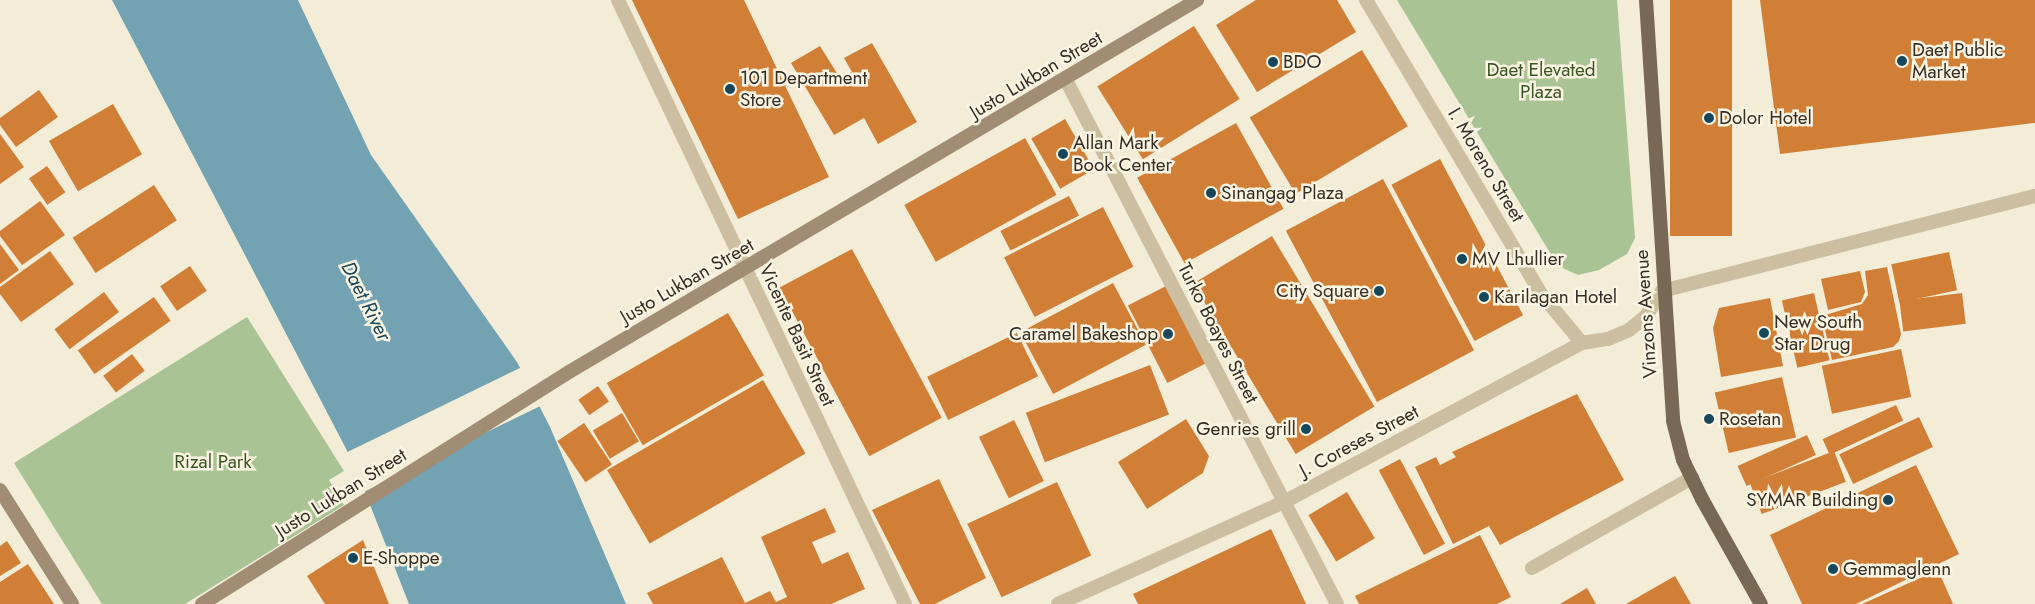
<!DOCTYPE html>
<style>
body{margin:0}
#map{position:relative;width:2035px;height:604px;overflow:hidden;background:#f3ecd6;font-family:Jost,sans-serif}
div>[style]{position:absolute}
.green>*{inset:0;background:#a9c395}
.water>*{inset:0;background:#73a2b3}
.pier>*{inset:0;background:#f3ecd6;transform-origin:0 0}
.building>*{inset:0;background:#d17f36;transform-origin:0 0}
.service>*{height:14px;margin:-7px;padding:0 7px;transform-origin:7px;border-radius:7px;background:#ccbea1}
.minor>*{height:14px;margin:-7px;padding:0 7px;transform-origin:7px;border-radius:7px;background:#ccbea1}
.tertiary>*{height:14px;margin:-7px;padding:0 7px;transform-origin:7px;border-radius:7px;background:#ccbea1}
.secondary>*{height:14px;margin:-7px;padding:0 7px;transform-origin:7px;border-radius:7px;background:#a08d73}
.primary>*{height:14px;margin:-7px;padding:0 7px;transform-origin:7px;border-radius:7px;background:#796954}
.dots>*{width:14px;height:14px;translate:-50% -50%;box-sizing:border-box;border:2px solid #fbf5e3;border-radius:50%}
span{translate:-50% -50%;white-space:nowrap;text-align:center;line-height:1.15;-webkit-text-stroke:5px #fbf5e3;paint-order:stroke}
.poi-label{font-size:19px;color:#362e25}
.left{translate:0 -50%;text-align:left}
.right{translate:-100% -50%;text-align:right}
.park-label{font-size:19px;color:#3a5626}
.street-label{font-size:19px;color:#362e25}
.water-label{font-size:20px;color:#17475a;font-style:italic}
</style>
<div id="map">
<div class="green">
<i style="clip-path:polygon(1397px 0,1617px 0,1635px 238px,1627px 254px,1599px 270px,1578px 275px,1558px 266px)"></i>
<i style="clip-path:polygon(247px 317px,344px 471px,329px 480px,344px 505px,185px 604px,102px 604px,14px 463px)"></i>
</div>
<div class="water">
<i style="clip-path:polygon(112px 0,298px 0,371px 155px,517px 362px,550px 427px,626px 604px,409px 604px,354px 464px)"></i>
</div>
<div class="pier">
<i style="left:522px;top:367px;width:43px;height:197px;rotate:64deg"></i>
</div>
<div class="building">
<i style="clip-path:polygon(632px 0,744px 0,829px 177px,738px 219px)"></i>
<i style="clip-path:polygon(1256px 0,1337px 0,1356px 32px,1257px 92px,1216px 25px)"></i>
<i style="left:1670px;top:0;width:62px;height:236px"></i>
<i style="clip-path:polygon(1760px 0,2035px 0,2035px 123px,1780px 154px)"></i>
<i style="left:1194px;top:26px;width:86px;height:114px;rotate:58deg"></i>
<i style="clip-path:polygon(872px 43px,917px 122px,878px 144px,864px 118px,834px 135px,791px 63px,820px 46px,840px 78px,852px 72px,844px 58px)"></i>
<i style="left:1362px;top:50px;width:89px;height:131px;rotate:59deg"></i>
<i style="clip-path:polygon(39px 90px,58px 117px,16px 147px,0 125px,0 118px)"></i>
<i style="left:113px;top:104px;width:58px;height:74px;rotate:60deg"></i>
<i style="left:1065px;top:119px;width:58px;height:39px;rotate:60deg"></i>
<i style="left:1236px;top:123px;width:98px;height:113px;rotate:61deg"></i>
<i style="clip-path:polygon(0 134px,24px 167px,0 184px)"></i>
<i style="left:1025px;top:138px;width:65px;height:138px;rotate:61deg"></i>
<i style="left:1440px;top:159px;width:177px;height:55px;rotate:62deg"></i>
<i style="left:47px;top:166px;width:32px;height:22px;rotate:55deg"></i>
<i style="left:1383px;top:179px;width:194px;height:110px;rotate:62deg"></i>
<i style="left:154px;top:185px;width:42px;height:97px;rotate:57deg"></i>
<i style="left:1069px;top:196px;width:22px;height:77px;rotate:63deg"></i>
<i style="clip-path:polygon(40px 201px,65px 235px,22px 265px,0 236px,0 231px)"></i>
<i style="left:1103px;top:207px;width:67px;height:111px;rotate:63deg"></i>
<i style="left:1272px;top:236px;width:199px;height:92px;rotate:59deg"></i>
<i style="clip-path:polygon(0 244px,19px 270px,0 284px)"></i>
<i style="left:852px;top:249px;width:191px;height:82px;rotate:62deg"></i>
<i style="clip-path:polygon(50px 251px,74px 284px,21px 322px,0 294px,0 287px)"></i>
<i style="left:1949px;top:252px;width:39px;height:59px;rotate:78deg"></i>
<i style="left:190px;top:266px;width:30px;height:36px;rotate:56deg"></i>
<i style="clip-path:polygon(1887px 267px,1901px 334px,1899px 341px,1893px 347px,1832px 360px,1822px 316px,1862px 304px,1868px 295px,1865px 271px)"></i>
<i style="clip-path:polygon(1860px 271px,1865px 292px,1861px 302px,1828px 310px,1821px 279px)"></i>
<i style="left:1113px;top:283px;width:70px;height:105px;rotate:62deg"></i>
<i style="left:1168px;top:285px;width:87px;height:45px;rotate:63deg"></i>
<i style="left:104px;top:292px;width:25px;height:62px;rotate:53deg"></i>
<i style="left:1814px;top:293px;width:69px;height:33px;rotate:77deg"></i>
<i style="left:1962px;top:293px;width:31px;height:63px;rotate:83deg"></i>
<i style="left:154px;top:297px;width:29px;height:93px;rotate:55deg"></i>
<i style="clip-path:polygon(1770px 298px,1783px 366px,1721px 377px,1713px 328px,1719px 308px)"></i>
<i style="left:728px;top:313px;width:72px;height:140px;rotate:60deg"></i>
<i style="left:1017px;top:333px;width:48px;height:100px;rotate:64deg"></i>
<i style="left:1901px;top:349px;width:49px;height:81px;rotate:78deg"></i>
<i style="left:132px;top:354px;width:21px;height:36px;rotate:53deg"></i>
<i style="left:1150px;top:365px;width:53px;height:133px;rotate:69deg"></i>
<i style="left:1782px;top:377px;width:62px;height:69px;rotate:77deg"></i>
<i style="left:763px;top:380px;width:85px;height:180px;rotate:60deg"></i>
<i style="left:598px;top:386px;width:19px;height:24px;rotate:55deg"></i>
<i style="clip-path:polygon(1577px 394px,1624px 480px,1500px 545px,1489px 526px,1453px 544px,1415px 467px,1436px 457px,1440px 465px,1456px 457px,1452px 452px)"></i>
<i style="left:1896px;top:405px;width:17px;height:81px;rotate:65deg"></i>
<i style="left:622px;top:413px;width:33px;height:34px;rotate:59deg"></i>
<i style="left:1919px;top:417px;width:33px;height:88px;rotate:65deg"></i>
<i style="clip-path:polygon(1186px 419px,1209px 456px,1203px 473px,1147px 509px,1118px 462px)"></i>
<i style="left:1014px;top:420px;width:68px;height:39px;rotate:64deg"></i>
<i style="left:584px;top:423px;width:50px;height:32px;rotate:56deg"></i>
<i style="left:1807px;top:435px;width:22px;height:76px;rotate:66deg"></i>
<i style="left:1834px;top:451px;width:33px;height:90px;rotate:69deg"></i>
<i style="left:1400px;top:459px;width:96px;height:24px;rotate:62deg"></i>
<i style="clip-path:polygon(1916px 465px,1959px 554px,1856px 604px,1802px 604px,1770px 535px)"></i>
<i style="clip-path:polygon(939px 479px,986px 578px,935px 604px,920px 604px,872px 510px)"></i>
<i style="left:1057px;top:482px;width:81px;height:99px;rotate:65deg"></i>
<i style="left:1347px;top:492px;width:54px;height:45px;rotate:59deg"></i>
<i style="clip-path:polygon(825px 508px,836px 532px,812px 542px,822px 564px,848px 552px,865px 589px,831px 604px,653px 604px,647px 593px,722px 557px,745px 603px,770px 591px,776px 602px,787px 597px,761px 537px)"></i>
<i style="clip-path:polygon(1271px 529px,1306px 604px,1138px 604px,1133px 594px)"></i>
<i style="clip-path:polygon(1480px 535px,1511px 597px,1497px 604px,1359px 604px,1355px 596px)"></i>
<i style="clip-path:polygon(363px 540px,389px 604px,325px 604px,307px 576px)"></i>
<i style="clip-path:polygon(7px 541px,21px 563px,0 576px,0 546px)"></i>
<i style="clip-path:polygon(28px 564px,54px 604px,0 604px,0 582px)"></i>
<i style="clip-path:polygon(1938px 570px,1953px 604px,1862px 604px)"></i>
<i style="clip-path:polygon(1675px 576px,1691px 604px,1626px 604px)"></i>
<i style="clip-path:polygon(1587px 588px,1596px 604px,1560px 604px)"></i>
</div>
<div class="service">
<i style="left:1532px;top:568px;width:184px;rotate:-29.4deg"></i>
</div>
<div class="minor">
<i style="left:1366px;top:0;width:344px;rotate:59.2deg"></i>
<i style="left:1542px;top:295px;width:62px;rotate:50.2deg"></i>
<i style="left:1058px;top:604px;width:248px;rotate:-24.3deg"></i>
<i style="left:1284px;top:502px;width:338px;rotate:-28.1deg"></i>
<i style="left:1582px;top:343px;width:26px;rotate:-9deg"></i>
<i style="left:1608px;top:339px;width:23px;rotate:-23deg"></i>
<i style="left:1629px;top:330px;width:22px;rotate:-39deg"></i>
<i style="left:1646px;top:316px;width:30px;rotate:-57deg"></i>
<i style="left:1662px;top:291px;width:385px;rotate:-14.3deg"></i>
</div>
<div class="tertiary">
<i style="left:618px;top:0;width:669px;rotate:64.58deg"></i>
<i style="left:1066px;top:80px;width:590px;rotate:62.65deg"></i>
</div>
<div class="secondary">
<i style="left:0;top:490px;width:135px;rotate:57.7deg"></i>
<i style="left:202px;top:604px;width:434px;rotate:-32.3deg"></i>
<i style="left:569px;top:372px;width:730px;rotate:-30.64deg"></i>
</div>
<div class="primary">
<i style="left:1646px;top:0;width:422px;rotate:86.3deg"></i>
<i style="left:1673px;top:421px;width:40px;rotate:75.6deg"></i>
<i style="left:1683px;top:460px;width:43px;rotate:64deg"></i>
<i style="left:1702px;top:499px;width:120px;rotate:60.7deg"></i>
</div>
<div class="dots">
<i style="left:1902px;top:61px;background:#17475a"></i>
<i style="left:1273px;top:62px;background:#17475a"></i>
<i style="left:730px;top:89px;background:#17475a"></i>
<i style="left:1709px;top:118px;background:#17475a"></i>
<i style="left:1063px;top:154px;background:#17475a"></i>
<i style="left:1211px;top:193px;background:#17475a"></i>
<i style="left:1462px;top:259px;background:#17475a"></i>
<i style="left:1379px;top:291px;background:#17475a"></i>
<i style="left:1484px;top:297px;background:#17475a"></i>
<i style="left:1764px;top:333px;background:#17475a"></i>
<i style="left:1168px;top:334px;background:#17475a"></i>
<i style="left:1709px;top:419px;background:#17475a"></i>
<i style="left:1306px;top:429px;background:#17475a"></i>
<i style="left:1888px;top:500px;background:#17475a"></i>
<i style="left:353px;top:558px;background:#17475a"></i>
<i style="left:1833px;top:569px;background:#17475a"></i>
</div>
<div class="poi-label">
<span class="left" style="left:1912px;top:61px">Daet Public<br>Market</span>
<span class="left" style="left:1283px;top:62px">BDO</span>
<span class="left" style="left:740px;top:89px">101 Department<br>Store</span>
<span class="left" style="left:1719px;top:118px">Dolor Hotel</span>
<span class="left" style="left:1073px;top:154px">Allan Mark<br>Book Center</span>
<span class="left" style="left:1221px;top:193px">Sinangag Plaza</span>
<span class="left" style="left:1472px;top:259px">MV Lhullier</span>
<span class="right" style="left:1369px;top:291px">City Square</span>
<span class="left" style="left:1494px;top:297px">Karilagan Hotel</span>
<span class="left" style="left:1774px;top:333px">New South<br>Star Drug</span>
<span class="right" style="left:1158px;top:334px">Caramel Bakeshop</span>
<span class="left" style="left:1719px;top:419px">Rosetan</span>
<span class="right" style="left:1296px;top:429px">Genries grill</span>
<span class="right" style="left:1878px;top:500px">SYMAR Building</span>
<span class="left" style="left:363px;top:558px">E-Shoppe</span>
<span class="left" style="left:1843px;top:569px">Gemmaglenn</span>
</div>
<div class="park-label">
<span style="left:1541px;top:81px">Daet Elevated<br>Plaza</span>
<span style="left:213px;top:462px">Rizal Park</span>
</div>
<div class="street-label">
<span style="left:1036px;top:75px;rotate:-31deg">Justo Lukban Street</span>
<span style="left:1486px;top:165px;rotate:59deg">I. Moreno Street</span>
<span style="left:687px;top:281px;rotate:-30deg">Justo Lukban Street</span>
<span style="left:1646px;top:314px;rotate:-94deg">Vinzons Avenue</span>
<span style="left:1218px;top:333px;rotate:63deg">Turko Boayes Street</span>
<span style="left:797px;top:335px;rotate:65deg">Vicente Basit Street</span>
<span style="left:1359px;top:441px;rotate:-28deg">J. Coreses Street</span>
<span style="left:341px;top:493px;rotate:-32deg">Justo Lukban Street</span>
</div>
<div class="water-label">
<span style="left:366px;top:301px;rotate:63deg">Daet River</span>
</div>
</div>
